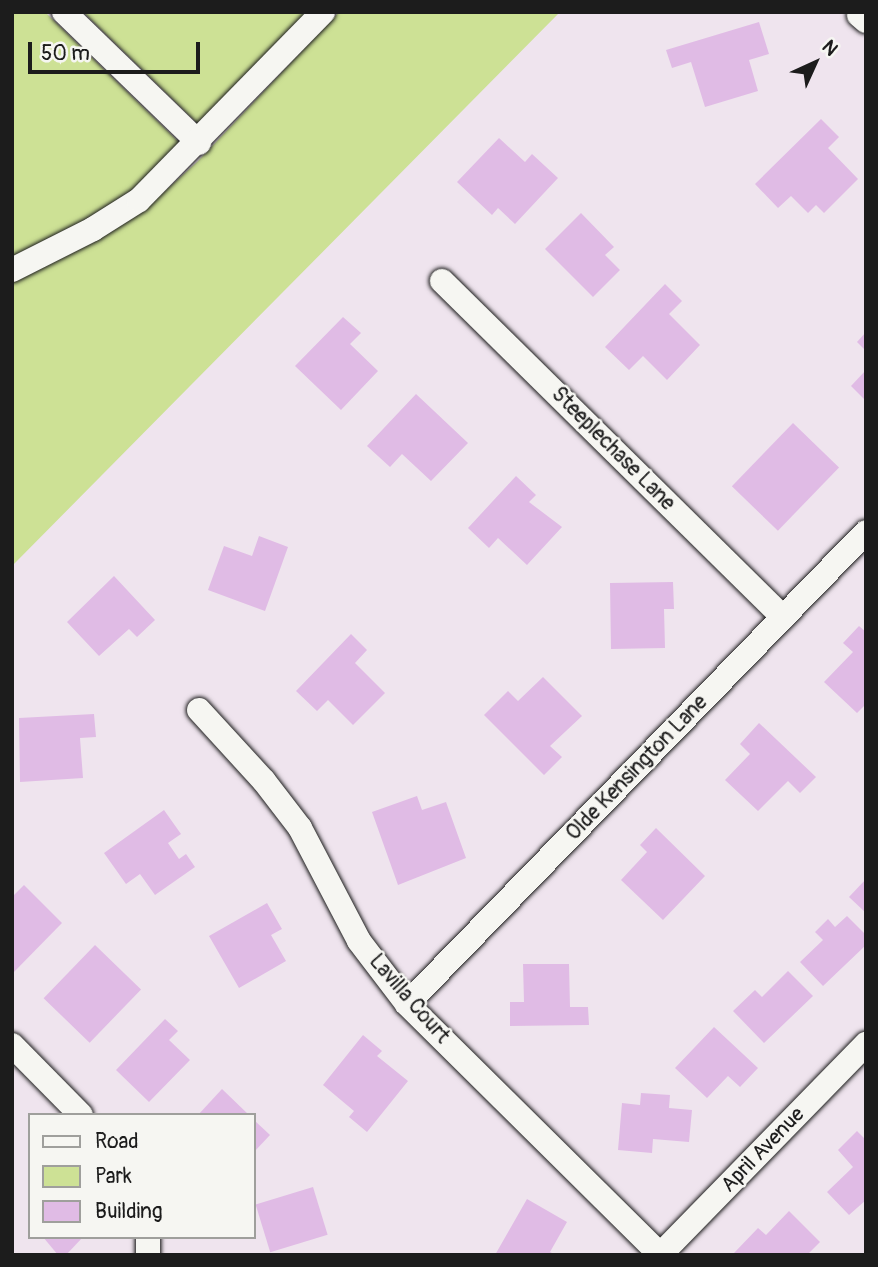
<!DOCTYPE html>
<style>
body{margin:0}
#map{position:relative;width:878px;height:1267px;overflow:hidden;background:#efe4ee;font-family:Pangolin,sans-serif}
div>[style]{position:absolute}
.green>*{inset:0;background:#cde195}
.building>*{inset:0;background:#e0bbe5;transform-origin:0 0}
.roads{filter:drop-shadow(0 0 2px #1c1c1c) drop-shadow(0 0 2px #1c1c1c)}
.street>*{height:24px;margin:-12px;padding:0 12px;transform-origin:12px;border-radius:12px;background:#f6f6f2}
span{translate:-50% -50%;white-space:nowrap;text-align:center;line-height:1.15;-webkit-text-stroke:5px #f6f6f2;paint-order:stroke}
.street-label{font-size:21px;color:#1c1c1c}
.frame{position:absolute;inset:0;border:14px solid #1c1c1c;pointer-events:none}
.legend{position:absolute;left:28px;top:1113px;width:228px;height:126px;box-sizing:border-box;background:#f6f6f2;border:2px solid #9f9f9c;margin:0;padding:9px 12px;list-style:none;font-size:21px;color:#1c1c1c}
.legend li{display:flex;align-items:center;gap:14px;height:35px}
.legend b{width:35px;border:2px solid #9f9f9c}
.north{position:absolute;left:780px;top:28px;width:70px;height:70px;-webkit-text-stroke:5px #f6f6f2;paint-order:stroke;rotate:45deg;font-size:19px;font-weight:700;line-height:28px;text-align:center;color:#1c1c1c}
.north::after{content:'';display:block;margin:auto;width:24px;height:32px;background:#1c1c1c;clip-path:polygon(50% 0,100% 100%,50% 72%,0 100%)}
.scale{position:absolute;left:28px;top:42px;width:172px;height:32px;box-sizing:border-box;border:4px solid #1c1c1c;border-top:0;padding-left:9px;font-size:21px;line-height:24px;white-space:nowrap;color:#1c1c1c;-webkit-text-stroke:5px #f6f6f2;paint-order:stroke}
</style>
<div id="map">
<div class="green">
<i style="clip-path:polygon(12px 12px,45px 12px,181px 144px,132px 190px,88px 219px,12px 257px)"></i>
<i style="clip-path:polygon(83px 12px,307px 12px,199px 125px)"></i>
<i style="clip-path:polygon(339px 12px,560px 12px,12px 566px,12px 282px,98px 240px,144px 210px,198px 161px)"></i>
</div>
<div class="building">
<i style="clip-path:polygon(759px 22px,769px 54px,749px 60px,758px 91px,705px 107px,691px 62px,672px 68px,666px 50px)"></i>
<i style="clip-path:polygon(821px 119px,839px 137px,828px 148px,858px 179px,824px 213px,816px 205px,808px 213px,791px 196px,778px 208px,755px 184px)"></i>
<i style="clip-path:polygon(499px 138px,525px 162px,532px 154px,558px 178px,515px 224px,498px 208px,492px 215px,457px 182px)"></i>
<i style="clip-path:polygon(581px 213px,614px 247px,605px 255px,620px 270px,593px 297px,545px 249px)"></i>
<i style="clip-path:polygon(665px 284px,682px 301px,669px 314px,700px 345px,667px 380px,643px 356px,629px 370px,605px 347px)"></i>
<i style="clip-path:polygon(343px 317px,361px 333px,350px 344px,378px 371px,341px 410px,295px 366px)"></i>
<i style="clip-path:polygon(866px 332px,866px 351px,857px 342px)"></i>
<i style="clip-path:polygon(866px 370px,866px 401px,851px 386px)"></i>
<i style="clip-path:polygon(416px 394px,468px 443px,431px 481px,402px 454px,390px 467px,367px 446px)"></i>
<i style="left:793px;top:423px;width:64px;height:88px;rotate:44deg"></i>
<i style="clip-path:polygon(516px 476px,536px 495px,529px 502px,562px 527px,527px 565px,498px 538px,489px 548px,468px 528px)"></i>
<i style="clip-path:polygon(259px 536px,288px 547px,265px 611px,208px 590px,224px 546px,252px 556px)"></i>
<i style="clip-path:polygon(114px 576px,155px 620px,137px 637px,129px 629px,99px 656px,67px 622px)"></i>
<i style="clip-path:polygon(673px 582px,674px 609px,664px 609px,665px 648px,611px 649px,610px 583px)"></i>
<i style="clip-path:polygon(859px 626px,866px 632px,866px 704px,857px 713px,824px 682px,853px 652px,843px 643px)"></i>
<i style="clip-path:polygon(351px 634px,367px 650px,355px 663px,385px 693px,353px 725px,328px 700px,317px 711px,296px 691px)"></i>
<i style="clip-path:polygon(543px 677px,582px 716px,550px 746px,562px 757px,544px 775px,484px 715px,508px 691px,518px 701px)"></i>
<i style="clip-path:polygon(94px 714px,96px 737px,80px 738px,83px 778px,20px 782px,19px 718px)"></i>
<i style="clip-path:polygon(759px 723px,816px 777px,800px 793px,788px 781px,758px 811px,725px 780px,750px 754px,740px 744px)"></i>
<i style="clip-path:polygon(417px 796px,422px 810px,446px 802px,466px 858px,398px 885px,372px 812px)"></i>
<i style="clip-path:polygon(164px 810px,181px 834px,168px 843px,179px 859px,186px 854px,195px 867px,155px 895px,140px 874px,126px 884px,104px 853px)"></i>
<i style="clip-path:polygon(656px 828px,705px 876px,663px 920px,621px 880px,647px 852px,640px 845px)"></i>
<i style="clip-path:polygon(866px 879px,866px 913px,849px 897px)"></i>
<i style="clip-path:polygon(24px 885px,62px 923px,12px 974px,12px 897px)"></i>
<i style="clip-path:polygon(267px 903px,282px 929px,271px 935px,286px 961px,239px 988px,209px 936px)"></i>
<i style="clip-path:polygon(847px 916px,866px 935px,866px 945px,823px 986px,800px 962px,823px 940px,815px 932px,828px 919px,835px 927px)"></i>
<i style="left:95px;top:945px;width:64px;height:74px;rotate:44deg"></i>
<i style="clip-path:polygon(523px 964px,569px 964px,570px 1007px,588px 1007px,589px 1025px,510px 1026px,510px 1002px,524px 1002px)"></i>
<i style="clip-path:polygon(788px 971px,813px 996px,764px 1043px,733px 1011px,755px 990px,762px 997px)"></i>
<i style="clip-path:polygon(165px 1019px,178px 1031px,169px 1040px,190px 1060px,149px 1102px,116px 1070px)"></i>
<i style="clip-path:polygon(714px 1027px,758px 1068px,740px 1087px,728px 1076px,707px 1098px,675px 1068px)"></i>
<i style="clip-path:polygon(363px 1035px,382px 1051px,377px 1056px,408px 1081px,367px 1132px,349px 1117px,354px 1111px,323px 1085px)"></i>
<i style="clip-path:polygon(222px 1089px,249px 1115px,198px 1115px)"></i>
<i style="clip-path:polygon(641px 1093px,670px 1095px,669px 1108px,692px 1110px,689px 1142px,653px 1139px,652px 1153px,618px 1150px,622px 1103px,640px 1105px)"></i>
<i style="clip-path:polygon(254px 1120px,270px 1135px,254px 1152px)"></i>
<i style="clip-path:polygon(857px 1131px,866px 1140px,866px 1200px,849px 1215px,827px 1192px,853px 1167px,838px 1150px)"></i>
<i style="left:313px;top:1187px;width:50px;height:60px;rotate:73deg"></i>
<i style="clip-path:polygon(527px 1199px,567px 1222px,550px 1252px,556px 1255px,495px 1255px)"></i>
<i style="clip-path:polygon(789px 1211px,820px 1242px,807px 1255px,734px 1253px,758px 1228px,766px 1235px)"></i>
<i style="clip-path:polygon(43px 1237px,83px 1237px,66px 1255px,58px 1255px)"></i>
</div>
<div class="roads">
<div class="street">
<i style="left:64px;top:12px;width:188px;rotate:44.1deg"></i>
<i style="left:859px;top:15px;width:9px;rotate:41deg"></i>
<i style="left:12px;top:270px;width:91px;rotate:-26.8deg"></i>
<i style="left:93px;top:229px;width:54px;rotate:-32.2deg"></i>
<i style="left:139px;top:200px;width:263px;rotate:-45.6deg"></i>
<i style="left:442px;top:281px;width:479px;rotate:44.6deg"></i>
<i style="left:199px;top:710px;width:96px;rotate:47.5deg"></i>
<i style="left:264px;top:781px;width:59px;rotate:52.5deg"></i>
<i style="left:300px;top:828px;width:127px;rotate:62.4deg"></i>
<i style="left:359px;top:941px;width:79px;rotate:52.7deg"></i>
<i style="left:407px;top:1004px;width:357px;rotate:44.7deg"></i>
<i style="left:407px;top:1004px;width:658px;rotate:-45.8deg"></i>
<i style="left:12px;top:1045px;width:98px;rotate:45.4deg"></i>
<i style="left:148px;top:1237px;width:18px;rotate:90deg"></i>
<i style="left:660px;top:1255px;width:295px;rotate:-45.7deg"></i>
</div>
</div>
<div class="street-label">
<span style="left:613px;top:449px;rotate:45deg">Steeplechase Lane</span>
<span style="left:637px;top:768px;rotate:-46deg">Olde Kensington Lane</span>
<span style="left:409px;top:999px;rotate:49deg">Lavilla Court</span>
<span style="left:763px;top:1150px;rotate:-46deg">April Avenue</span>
</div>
<div class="frame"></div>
<ul class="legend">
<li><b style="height:9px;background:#f6f6f2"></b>Road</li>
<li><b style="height:19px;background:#cde195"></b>Park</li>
<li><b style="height:19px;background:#e0bbe5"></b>Building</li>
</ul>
<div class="north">N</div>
<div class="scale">50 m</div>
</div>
